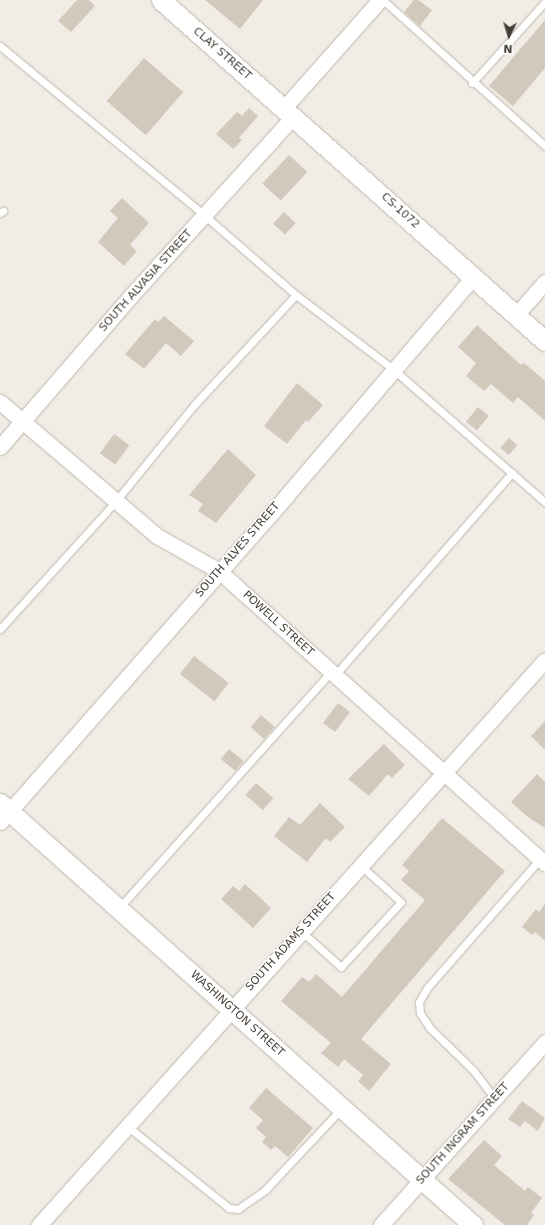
<!DOCTYPE html>
<style>
body{margin:0}
#map{position:relative;width:545px;height:1225px;overflow:hidden;background:#f1ede6;font-family:"DejaVu Sans",sans-serif}
div>[style]{position:absolute}
.building>*{inset:0;background:#d2c8bc;transform-origin:0 0}
.roads{filter:drop-shadow(0 0 1px #bfb7ac) drop-shadow(0 0 1px #bfb7ac)}
.service>*{height:7px;margin:-3.5px;padding:0 3.5px;transform-origin:3.5px;border-radius:3.5px;background:#fff}
.minor>*{height:15px;margin:-7.5px;padding:0 7.5px;transform-origin:7.5px;border-radius:7.5px;background:#fff}
.tertiary>*{height:19px;margin:-9.5px;padding:0 9.5px;transform-origin:9.5px;border-radius:9.5px;background:#fff}
span{translate:-50% -50%;white-space:nowrap;text-align:center;line-height:1.15;-webkit-text-stroke:3px #fff;paint-order:stroke}
.street-label{font-size:11px;color:#443d36}
.north{position:absolute;left:489px;top:16px;width:40px;height:40px;-webkit-text-stroke:3px #fff;paint-order:stroke;rotate:184deg;font-size:11px;font-weight:700;line-height:16px;text-align:center;color:#443d36}
.north::after{content:'';display:block;margin:auto;width:14px;height:18px;background:#443d36;clip-path:polygon(50% 0,100% 100%,50% 72%,0 100%)}
</style>
<div id="map">
<div class="building">
<i style="clip-path:polygon(77px 0,89px 0,95px 6px,71px 32px,58px 21px)"></i>
<i style="clip-path:polygon(205px 0,263px 0,240px 29px)"></i>
<i style="clip-path:polygon(414px 0,418px 0,432px 10px,420px 26px,404px 12px)"></i>
<i style="clip-path:polygon(545px 20px,545px 68px,513px 106px,489px 86px)"></i>
<i style="left:144px;top:58px;width:52px;height:57px;rotate:41deg"></i>
<i style="clip-path:polygon(249px 108px,258px 116px,239px 138px,242px 140px,233px 149px,216px 134px,237px 112px,242px 116px)"></i>
<i style="left:289px;top:155px;width:25px;height:39px;rotate:43deg"></i>
<i style="clip-path:polygon(122px 198px,149px 223px,130px 245px,137px 251px,124px 266px,98px 242px,118px 218px,110px 211px)"></i>
<i style="left:284px;top:212px;width:16px;height:16px;rotate:43deg"></i>
<i style="clip-path:polygon(164px 316px,194px 341px,181px 356px,166px 343px,144px 369px,125px 354px,155px 319px,158px 322px)"></i>
<i style="clip-path:polygon(477px 325px,521px 365px,524px 363px,545px 381px,545px 421px,518px 397px,513px 403px,491px 384px,484px 391px,466px 376px,476px 363px,458px 347px)"></i>
<i style="clip-path:polygon(297px 383px,323px 405px,308px 422px,306px 420px,287px 444px,264px 426px)"></i>
<i style="left:478px;top:407px;width:14px;height:19px;rotate:39deg"></i>
<i style="left:114px;top:434px;width:19px;height:24px;rotate:36deg"></i>
<i style="left:509px;top:438px;width:11px;height:13px;rotate:41deg"></i>
<i style="clip-path:polygon(228px 449px,256px 475px,216px 523px,198px 511px,203px 504px,189px 495px)"></i>
<i style="left:194px;top:656px;width:44px;height:23px;rotate:38deg"></i>
<i style="left:338px;top:703px;width:15px;height:25px;rotate:37deg"></i>
<i style="left:261px;top:715px;width:18px;height:16px;rotate:41deg"></i>
<i style="clip-path:polygon(545px 721px,545px 750px,531px 736px)"></i>
<i style="clip-path:polygon(384px 744px,405px 765px,392px 778px,388px 774px,369px 796px,348px 779px)"></i>
<i style="left:229px;top:749px;width:19px;height:13px;rotate:39deg"></i>
<i style="clip-path:polygon(537px 774px,545px 782px,545px 828px,528px 817px,511px 802px)"></i>
<i style="left:256px;top:783px;width:23px;height:16px;rotate:41deg"></i>
<i style="clip-path:polygon(320px 803px,345px 827px,330px 842px,326px 838px,307px 862px,274px 836px,289px 817px,300px 825px)"></i>
<i style="clip-path:polygon(442px 818px,505px 871px,361px 1039px,391px 1064px,369px 1091px,358px 1081px,363px 1075px,344px 1059px,338px 1067px,321px 1053px,331px 1043px,281px 1001px,302px 977px,309px 982px,316px 974px,342px 997px,425px 900px,401px 880px,409px 871px,402px 865px)"></i>
<i style="clip-path:polygon(245px 884px,271px 908px,253px 928px,221px 899px,233px 886px,239px 891px)"></i>
<i style="clip-path:polygon(545px 904px,545px 941px,535px 932px,532px 935px,522px 927px,536px 909px,539px 912px)"></i>
<i style="clip-path:polygon(266px 1088px,313px 1128px,288px 1157px,275px 1146px,271px 1150px,262px 1142px,266px 1137px,256px 1128px,263px 1120px,249px 1108px)"></i>
<i style="clip-path:polygon(522px 1101px,545px 1118px,538px 1131px,525px 1121px,520px 1127px,508px 1119px)"></i>
<i style="clip-path:polygon(484px 1140px,502px 1156px,494px 1165px,525px 1191px,528px 1187px,542px 1198px,531px 1213px,534px 1215px,527px 1225px,505px 1225px,448px 1179px)"></i>
</div>
<div class="roads">
<div class="service">
<i style="left:383px;top:0;width:218px;rotate:42deg"></i>
<i style="left:0;top:46px;width:265px;rotate:39.6deg"></i>
<i style="left:204px;top:215px;width:122px;rotate:41deg"></i>
<i style="left:296px;top:295px;width:123px;rotate:37.4deg"></i>
<i style="left:394px;top:370px;width:201px;rotate:41.2deg"></i>
<i style="left:472px;top:83px;width:109px;rotate:-48deg"></i>
<i style="left:0;top:213px;width:4px;rotate:-34deg"></i>
<i style="left:0;top:629px;width:171px;rotate:-47.8deg"></i>
<i style="left:115px;top:502px;width:125px;rotate:-50.8deg"></i>
<i style="left:194px;top:405px;width:150px;rotate:-47.2deg"></i>
<i style="left:335px;top:675px;width:269px;rotate:-48.8deg"></i>
<i style="left:119px;top:908px;width:317px;rotate:-48.1deg"></i>
<i style="left:301px;top:931px;width:54px;rotate:42deg"></i>
<i style="left:341px;top:967px;width:88px;rotate:-47.3deg"></i>
<i style="left:401px;top:902px;width:55px;rotate:-137.9deg"></i>
<i style="left:495px;top:1099px;width:35px;rotate:-127deg"></i>
<i style="left:474px;top:1071px;width:62px;rotate:-135.7deg"></i>
<i style="left:430px;top:1028px;width:18px;rotate:-124deg"></i>
<i style="left:420px;top:1013px;width:11px;rotate:-95deg"></i>
<i style="left:419px;top:1002px;width:16px;rotate:-60deg"></i>
<i style="left:427px;top:988px;width:173px;rotate:-48.8deg"></i>
<i style="left:127px;top:1126px;width:131px;rotate:38.8deg"></i>
<i style="left:229px;top:1208px;width:9px;rotate:6deg"></i>
<i style="left:238px;top:1209px;width:33px;rotate:-35deg"></i>
<i style="left:265px;top:1190px;width:112px;rotate:-46.8deg"></i>
</div>
<div class="minor">
<i style="left:284px;top:108px;width:144px;rotate:-48.4deg"></i>
<i style="left:516px;top:315px;width:44px;rotate:-48.7deg"></i>
<i style="left:0;top:402px;width:206px;rotate:40.5deg"></i>
<i style="left:157px;top:536px;width:71px;rotate:29.4deg"></i>
<i style="left:219px;top:571px;width:438px;rotate:41.9deg"></i>
<i style="left:0;top:447px;width:209px;rotate:-49.1deg"></i>
<i style="left:137px;top:289px;width:232px;rotate:-47.8deg"></i>
<i style="left:0;top:822px;width:435px;rotate:-48.7deg"></i>
<i style="left:287px;top:495px;width:287px;rotate:-49.5deg"></i>
<i style="left:39px;top:1225px;width:758px;rotate:-48.15deg"></i>
<i style="left:381px;top:1225px;width:246px;rotate:-48.1deg"></i>
</div>
<div class="tertiary">
<i style="left:161px;top:0;width:514px;rotate:41.61deg"></i>
<i style="left:0;top:803px;width:634px;rotate:41.74deg"></i>
</div>
</div>
<div class="street-label">
<span style="left:222px;top:54px;rotate:41deg">CLAY STREET</span>
<span style="left:400px;top:211px;rotate:42deg">CS-1072</span>
<span style="left:146px;top:281px;rotate:-48deg">SOUTH ALVASIA STREET</span>
<span style="left:238px;top:550px;rotate:-49deg">SOUTH ALVES STREET</span>
<span style="left:278px;top:624px;rotate:42deg">POWELL STREET</span>
<span style="left:291px;top:942px;rotate:-48deg">SOUTH ADAMS STREET</span>
<span style="left:237px;top:1014px;rotate:42deg">WASHINGTON STREET</span>
<span style="left:463px;top:1134px;rotate:-48deg">SOUTH INGRAM STREET</span>
</div>
<div class="north">N</div>
</div>
